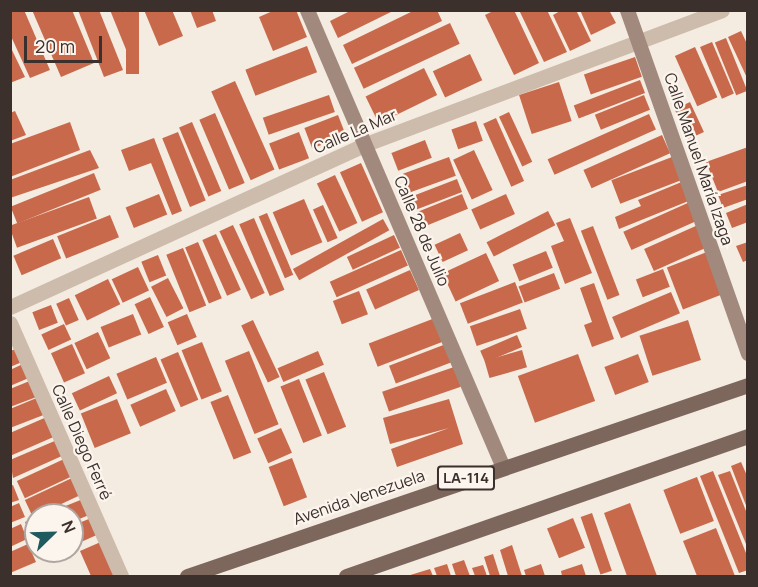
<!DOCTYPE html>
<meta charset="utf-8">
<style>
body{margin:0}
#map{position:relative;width:758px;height:587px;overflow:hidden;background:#f4ebe1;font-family:Manrope,sans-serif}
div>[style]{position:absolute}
.building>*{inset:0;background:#c8694b;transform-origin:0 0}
.street>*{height:15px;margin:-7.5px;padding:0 7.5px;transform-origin:7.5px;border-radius:7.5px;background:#cdbbac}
.secondary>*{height:15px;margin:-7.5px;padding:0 7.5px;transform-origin:7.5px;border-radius:7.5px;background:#a18a7d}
.primary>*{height:15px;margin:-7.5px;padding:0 7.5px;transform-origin:7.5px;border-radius:7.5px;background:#7d675c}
span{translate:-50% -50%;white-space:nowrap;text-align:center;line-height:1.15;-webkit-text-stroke:4.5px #fbf5ee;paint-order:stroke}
.shield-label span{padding:2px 4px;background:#fbf5ee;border:2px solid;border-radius:4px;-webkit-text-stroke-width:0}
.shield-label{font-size:15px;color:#3b302b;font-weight:700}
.street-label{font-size:16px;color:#3b302b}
.frame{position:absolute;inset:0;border:12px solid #3b302b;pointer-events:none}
.north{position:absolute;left:24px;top:503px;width:60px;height:60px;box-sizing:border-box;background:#fbf5ee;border:2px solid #aea6a0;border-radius:50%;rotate:67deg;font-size:16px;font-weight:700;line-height:24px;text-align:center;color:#3b302b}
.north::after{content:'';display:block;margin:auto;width:21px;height:27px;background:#1f5a5e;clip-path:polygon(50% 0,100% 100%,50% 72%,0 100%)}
.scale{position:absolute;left:24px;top:36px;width:78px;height:27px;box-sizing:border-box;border:3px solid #3b302b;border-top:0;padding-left:8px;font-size:18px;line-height:21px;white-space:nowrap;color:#3b302b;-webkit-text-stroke:4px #fbf5ee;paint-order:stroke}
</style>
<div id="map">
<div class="building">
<i style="clip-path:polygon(10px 10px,24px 10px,50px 70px,30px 78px,10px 34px)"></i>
<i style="clip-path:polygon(32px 10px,72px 10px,94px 63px,61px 77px)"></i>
<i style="clip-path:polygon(78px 10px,99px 10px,123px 70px,104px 77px)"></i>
<i style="clip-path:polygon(110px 10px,125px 10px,139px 47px,127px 52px)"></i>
<i style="left:126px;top:10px;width:13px;height:64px"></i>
<i style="clip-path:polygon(144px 10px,172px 10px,183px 36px,159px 46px)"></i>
<i style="clip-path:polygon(190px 10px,212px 10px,216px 21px,197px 28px)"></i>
<i style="clip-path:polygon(275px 10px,296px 10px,307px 37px,273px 51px,259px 17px)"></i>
<i style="clip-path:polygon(352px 10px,395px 10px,338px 38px,330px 21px)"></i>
<i style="clip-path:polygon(415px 10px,437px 10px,442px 21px,352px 64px,343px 45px)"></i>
<i style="clip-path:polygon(495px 10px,514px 10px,539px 63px,514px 75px,485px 15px)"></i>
<i style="clip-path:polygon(519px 10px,547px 10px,567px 52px,544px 62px)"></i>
<i style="clip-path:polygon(562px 10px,576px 10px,591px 41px,570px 51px,553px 15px)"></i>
<i style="clip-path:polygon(580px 10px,609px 10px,616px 23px,591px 35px)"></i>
<i style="left:450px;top:23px;width:23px;height:106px;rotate:65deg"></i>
<i style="clip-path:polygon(741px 31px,748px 46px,748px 80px,728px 37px)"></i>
<i style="left:726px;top:38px;width:57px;height:12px;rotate:68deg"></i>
<i style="left:712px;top:42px;width:56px;height:13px;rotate:67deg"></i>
<i style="clip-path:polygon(10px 46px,25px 77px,10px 83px)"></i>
<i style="left:307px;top:46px;width:28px;height:66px;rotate:69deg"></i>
<i style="left:695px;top:47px;width:55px;height:22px;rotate:66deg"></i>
<i style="left:470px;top:54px;width:29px;height:41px;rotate:65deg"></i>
<i style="left:635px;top:57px;width:21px;height:54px;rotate:71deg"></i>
<i style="left:424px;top:68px;width:30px;height:65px;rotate:64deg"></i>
<i style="left:640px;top:80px;width:14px;height:71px;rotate:69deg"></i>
<i style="left:235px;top:81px;width:97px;height:26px;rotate:66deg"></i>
<i style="left:559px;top:82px;width:41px;height:42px;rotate:72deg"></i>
<i style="left:329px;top:95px;width:18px;height:70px;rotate:71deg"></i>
<i style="left:644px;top:95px;width:16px;height:53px;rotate:68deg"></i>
<i style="left:690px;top:102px;width:33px;height:17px;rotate:65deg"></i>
<i style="clip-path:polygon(15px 111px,26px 135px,10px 141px,10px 113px)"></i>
<i style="left:509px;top:112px;width:55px;height:11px;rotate:65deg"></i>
<i style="left:215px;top:113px;width:76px;height:17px;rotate:67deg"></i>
<i style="left:649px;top:114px;width:17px;height:111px;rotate:66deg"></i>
<i style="left:338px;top:115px;width:22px;height:36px;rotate:69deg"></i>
<i style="left:496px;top:118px;width:69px;height:14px;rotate:66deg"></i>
<i style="left:476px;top:121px;width:21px;height:26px;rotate:71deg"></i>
<i style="clip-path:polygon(70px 122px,80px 150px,10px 177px,10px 144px)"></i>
<i style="left:192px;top:122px;width:75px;height:14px;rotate:67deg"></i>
<i style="left:178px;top:132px;width:74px;height:17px;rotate:68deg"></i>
<i style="left:299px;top:132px;width:28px;height:32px;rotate:69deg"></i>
<i style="left:662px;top:135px;width:20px;height:86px;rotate:66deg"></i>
<i style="clip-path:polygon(154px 138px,182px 211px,172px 215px,151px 163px,129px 171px,121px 150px)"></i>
<i style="left:425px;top:140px;width:19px;height:36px;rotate:69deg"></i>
<i style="clip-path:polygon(748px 147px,748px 181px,718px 192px,706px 162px)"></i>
<i style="clip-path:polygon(90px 150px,99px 168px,10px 198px,10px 180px)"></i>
<i style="left:474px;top:150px;width:44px;height:23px;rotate:65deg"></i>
<i style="left:449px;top:157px;width:20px;height:49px;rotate:70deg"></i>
<i style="left:672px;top:157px;width:25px;height:65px;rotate:69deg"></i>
<i style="left:361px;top:163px;width:54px;height:23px;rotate:66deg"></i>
<i style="left:94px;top:173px;width:18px;height:90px;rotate:68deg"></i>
<i style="left:335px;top:175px;width:53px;height:20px;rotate:65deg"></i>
<i style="left:457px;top:179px;width:14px;height:48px;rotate:69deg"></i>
<i style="clip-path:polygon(684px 181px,691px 200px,619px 229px,615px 217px,641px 206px,638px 200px)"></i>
<i style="clip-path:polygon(748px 185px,748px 199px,723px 208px,718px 195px)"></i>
<i style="left:159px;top:194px;width:22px;height:36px;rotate:68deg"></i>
<i style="left:462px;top:194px;width:16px;height:47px;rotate:68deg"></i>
<i style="left:506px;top:194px;width:22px;height:38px;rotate:66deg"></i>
<i style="left:89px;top:197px;width:23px;height:85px;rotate:70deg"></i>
<i style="left:304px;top:199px;width:47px;height:34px;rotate:67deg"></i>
<i style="left:690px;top:202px;width:20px;height:73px;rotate:66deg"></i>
<i style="clip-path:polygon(748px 204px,748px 222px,732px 228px,726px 213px)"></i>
<i style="left:323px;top:205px;width:36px;height:11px;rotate:66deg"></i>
<i style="left:548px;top:211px;width:16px;height:69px;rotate:63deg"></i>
<i style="left:267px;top:213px;width:67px;height:9px;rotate:67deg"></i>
<i style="left:110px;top:215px;width:24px;height:57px;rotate:68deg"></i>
<i style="left:254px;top:218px;width:78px;height:16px;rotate:67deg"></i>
<i style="clip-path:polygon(570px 218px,592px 273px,565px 284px,551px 246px,564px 241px,556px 223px)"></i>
<i style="left:383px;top:219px;width:13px;height:103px;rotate:61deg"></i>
<i style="left:233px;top:225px;width:75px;height:15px;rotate:65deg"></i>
<i style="left:698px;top:225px;width:24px;height:59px;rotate:66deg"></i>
<i style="left:593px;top:226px;width:74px;height:13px;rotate:69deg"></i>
<i style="left:460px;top:233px;width:19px;height:28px;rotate:65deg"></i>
<i style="left:216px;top:234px;width:61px;height:15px;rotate:66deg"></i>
<i style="left:394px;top:235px;width:14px;height:52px;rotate:65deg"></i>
<i style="left:53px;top:239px;width:21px;height:43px;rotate:67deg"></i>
<i style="left:198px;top:242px;width:61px;height:14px;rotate:67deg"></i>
<i style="clip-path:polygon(748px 242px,748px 260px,743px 262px,736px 246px)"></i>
<i style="left:183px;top:248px;width:62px;height:18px;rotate:68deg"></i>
<i style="left:401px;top:250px;width:17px;height:78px;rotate:66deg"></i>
<i style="left:546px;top:251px;width:18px;height:36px;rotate:68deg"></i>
<i style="left:707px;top:252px;width:45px;height:43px;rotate:69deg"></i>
<i style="left:486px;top:253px;width:31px;height:48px;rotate:65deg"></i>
<i style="left:158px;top:255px;width:22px;height:18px;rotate:68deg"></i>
<i style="left:138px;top:267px;width:26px;height:29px;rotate:65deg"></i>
<i style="left:663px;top:269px;width:19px;height:29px;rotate:69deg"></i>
<i style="left:410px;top:270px;width:22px;height:48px;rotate:66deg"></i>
<i style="left:554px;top:273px;width:17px;height:38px;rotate:69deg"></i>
<i style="left:168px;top:278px;width:34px;height:19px;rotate:63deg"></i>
<i style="left:108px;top:279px;width:28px;height:37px;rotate:64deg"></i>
<i style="left:515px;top:282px;width:22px;height:59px;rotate:69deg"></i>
<i style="clip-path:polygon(594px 283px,614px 339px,592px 347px,584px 325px,592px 322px,580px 288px)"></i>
<i style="left:359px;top:291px;width:25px;height:28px;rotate:69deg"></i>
<i style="left:671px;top:292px;width:23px;height:64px;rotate:67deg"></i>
<i style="left:150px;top:297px;width:33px;height:17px;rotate:65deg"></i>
<i style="left:69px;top:298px;width:24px;height:14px;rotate:66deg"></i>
<i style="left:51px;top:305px;width:19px;height:20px;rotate:69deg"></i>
<i style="left:520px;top:309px;width:21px;height:53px;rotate:71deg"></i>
<i style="left:133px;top:314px;width:22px;height:35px;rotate:68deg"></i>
<i style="left:187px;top:314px;width:25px;height:21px;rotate:67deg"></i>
<i style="left:435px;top:318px;width:25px;height:71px;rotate:69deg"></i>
<i style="left:253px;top:320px;width:63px;height:13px;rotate:65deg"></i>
<i style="left:688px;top:320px;width:42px;height:51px;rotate:72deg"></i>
<i style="left:64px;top:324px;width:17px;height:25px;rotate:65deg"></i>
<i style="left:98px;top:332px;width:29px;height:26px;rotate:65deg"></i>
<i style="left:517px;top:335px;width:13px;height:40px;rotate:67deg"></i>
<i style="left:202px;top:342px;width:53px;height:22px;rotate:68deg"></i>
<i style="left:72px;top:344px;width:32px;height:23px;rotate:66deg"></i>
<i style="left:446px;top:344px;width:19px;height:61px;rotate:69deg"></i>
<i style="clip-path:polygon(16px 349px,22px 362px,10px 367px,10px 351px)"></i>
<i style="left:522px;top:350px;width:18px;height:39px;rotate:74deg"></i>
<i style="left:249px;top:351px;width:79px;height:26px;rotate:68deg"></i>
<i style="left:318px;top:351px;width:15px;height:44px;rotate:67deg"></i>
<i style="left:178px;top:352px;width:52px;height:19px;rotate:67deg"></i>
<i style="left:578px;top:354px;width:50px;height:64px;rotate:70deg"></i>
<i style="left:638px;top:354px;width:30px;height:36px;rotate:69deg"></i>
<i style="left:156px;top:357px;width:28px;height:43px;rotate:67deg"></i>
<i style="clip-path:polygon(25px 363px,31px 377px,10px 386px,10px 370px)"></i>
<i style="left:454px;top:367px;width:21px;height:76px;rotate:71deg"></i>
<i style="left:324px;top:372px;width:59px;height:20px;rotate:68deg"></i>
<i style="left:109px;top:376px;width:19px;height:41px;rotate:65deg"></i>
<i style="left:299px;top:379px;width:61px;height:20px;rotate:68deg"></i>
<i style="clip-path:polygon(32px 380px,39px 396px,10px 407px,10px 389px)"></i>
<i style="left:166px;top:389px;width:24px;height:39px;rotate:66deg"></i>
<i style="left:228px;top:395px;width:62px;height:19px;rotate:68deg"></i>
<i style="clip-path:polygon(39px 397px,46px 414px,10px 428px,10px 409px)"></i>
<i style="left:117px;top:399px;width:37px;height:39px;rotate:68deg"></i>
<i style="clip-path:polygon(449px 399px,463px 444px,397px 467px,391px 449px,449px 428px,390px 444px,383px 418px)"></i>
<i style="clip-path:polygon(49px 416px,58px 435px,10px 456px,10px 433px)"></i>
<i style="left:281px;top:428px;width:27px;height:26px;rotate:66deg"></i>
<i style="clip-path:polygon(57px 440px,64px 455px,13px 478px,10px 460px)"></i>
<i style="left:292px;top:458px;width:42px;height:25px;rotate:69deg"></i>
<i style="left:64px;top:459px;width:19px;height:52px;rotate:65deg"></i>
<i style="clip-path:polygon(741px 462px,748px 478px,747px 508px,731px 466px)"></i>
<i style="clip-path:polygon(713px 471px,748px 558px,748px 570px,739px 573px,700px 476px)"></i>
<i style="clip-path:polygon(730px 471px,748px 516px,748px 549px,718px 475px)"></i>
<i style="left:697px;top:477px;width:47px;height:36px;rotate:69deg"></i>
<i style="left:72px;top:478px;width:19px;height:52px;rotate:65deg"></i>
<i style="clip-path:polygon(13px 485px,19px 500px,10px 503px,10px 486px)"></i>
<i style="clip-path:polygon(83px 499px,89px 515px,72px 522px,72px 515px,43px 515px)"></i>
<i style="clip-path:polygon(19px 503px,25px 517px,10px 523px,10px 507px)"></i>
<i style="clip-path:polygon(630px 503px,657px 576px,627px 576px,604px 513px)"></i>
<i style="left:592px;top:513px;width:61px;height:12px;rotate:71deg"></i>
<i style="clip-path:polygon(36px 518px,36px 536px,32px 538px,25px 522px)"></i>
<i style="clip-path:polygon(91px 518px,99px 534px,72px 546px,72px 526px)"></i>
<i style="left:573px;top:518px;width:32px;height:28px;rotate:68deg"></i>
<i style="clip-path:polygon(21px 524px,27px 539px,10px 547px,10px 529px)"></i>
<i style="clip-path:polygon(716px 528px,735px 576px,697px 576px,683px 541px)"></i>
<i style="clip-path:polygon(103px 541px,118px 576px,91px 576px,80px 551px)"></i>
<i style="clip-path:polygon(28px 544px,36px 562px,10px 573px,10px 552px)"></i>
<i style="clip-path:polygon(512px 545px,522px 576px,508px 576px,500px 550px)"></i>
<i style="clip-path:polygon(493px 554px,500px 576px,490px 576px,484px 557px)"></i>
<i style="clip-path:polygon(464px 560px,470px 576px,456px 576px,452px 564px)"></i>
<i style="clip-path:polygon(447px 564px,451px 576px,437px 576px,434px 568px)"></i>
<i style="clip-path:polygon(541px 564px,545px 576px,526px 576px,524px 570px)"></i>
<i style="clip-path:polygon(582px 564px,586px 576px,562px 576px,561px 571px)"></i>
<i style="clip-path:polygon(483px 565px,487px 576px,475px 576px,472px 568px)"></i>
<i style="clip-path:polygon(430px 569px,433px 576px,407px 576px)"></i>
</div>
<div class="street">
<i style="left:10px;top:307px;width:392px;rotate:-24.6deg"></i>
<i style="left:366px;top:144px;width:380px;rotate:-20.6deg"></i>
<i style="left:10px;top:323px;width:276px;rotate:66.3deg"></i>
</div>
<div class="secondary">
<i style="left:307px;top:10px;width:496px;rotate:66.8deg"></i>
<i style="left:627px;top:10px;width:364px;rotate:70.6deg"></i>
</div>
<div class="primary">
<i style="left:187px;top:576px;width:593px;rotate:-18.8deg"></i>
<i style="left:346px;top:576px;width:426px;rotate:-19.2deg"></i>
</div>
<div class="shield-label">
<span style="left:466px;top:478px">LA-114</span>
</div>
<div class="street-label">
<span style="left:355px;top:131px;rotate:-23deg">Calle La Mar</span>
<span style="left:699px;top:159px;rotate:71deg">Calle Manuel María Izaga</span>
<span style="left:422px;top:231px;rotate:67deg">Calle 28 de Julio</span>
<span style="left:82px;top:442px;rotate:66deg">Calle Diego Ferré</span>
<span style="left:359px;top:497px;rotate:-19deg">Avenida Venezuela</span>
</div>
<div class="frame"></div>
<div class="north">N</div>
<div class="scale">20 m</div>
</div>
